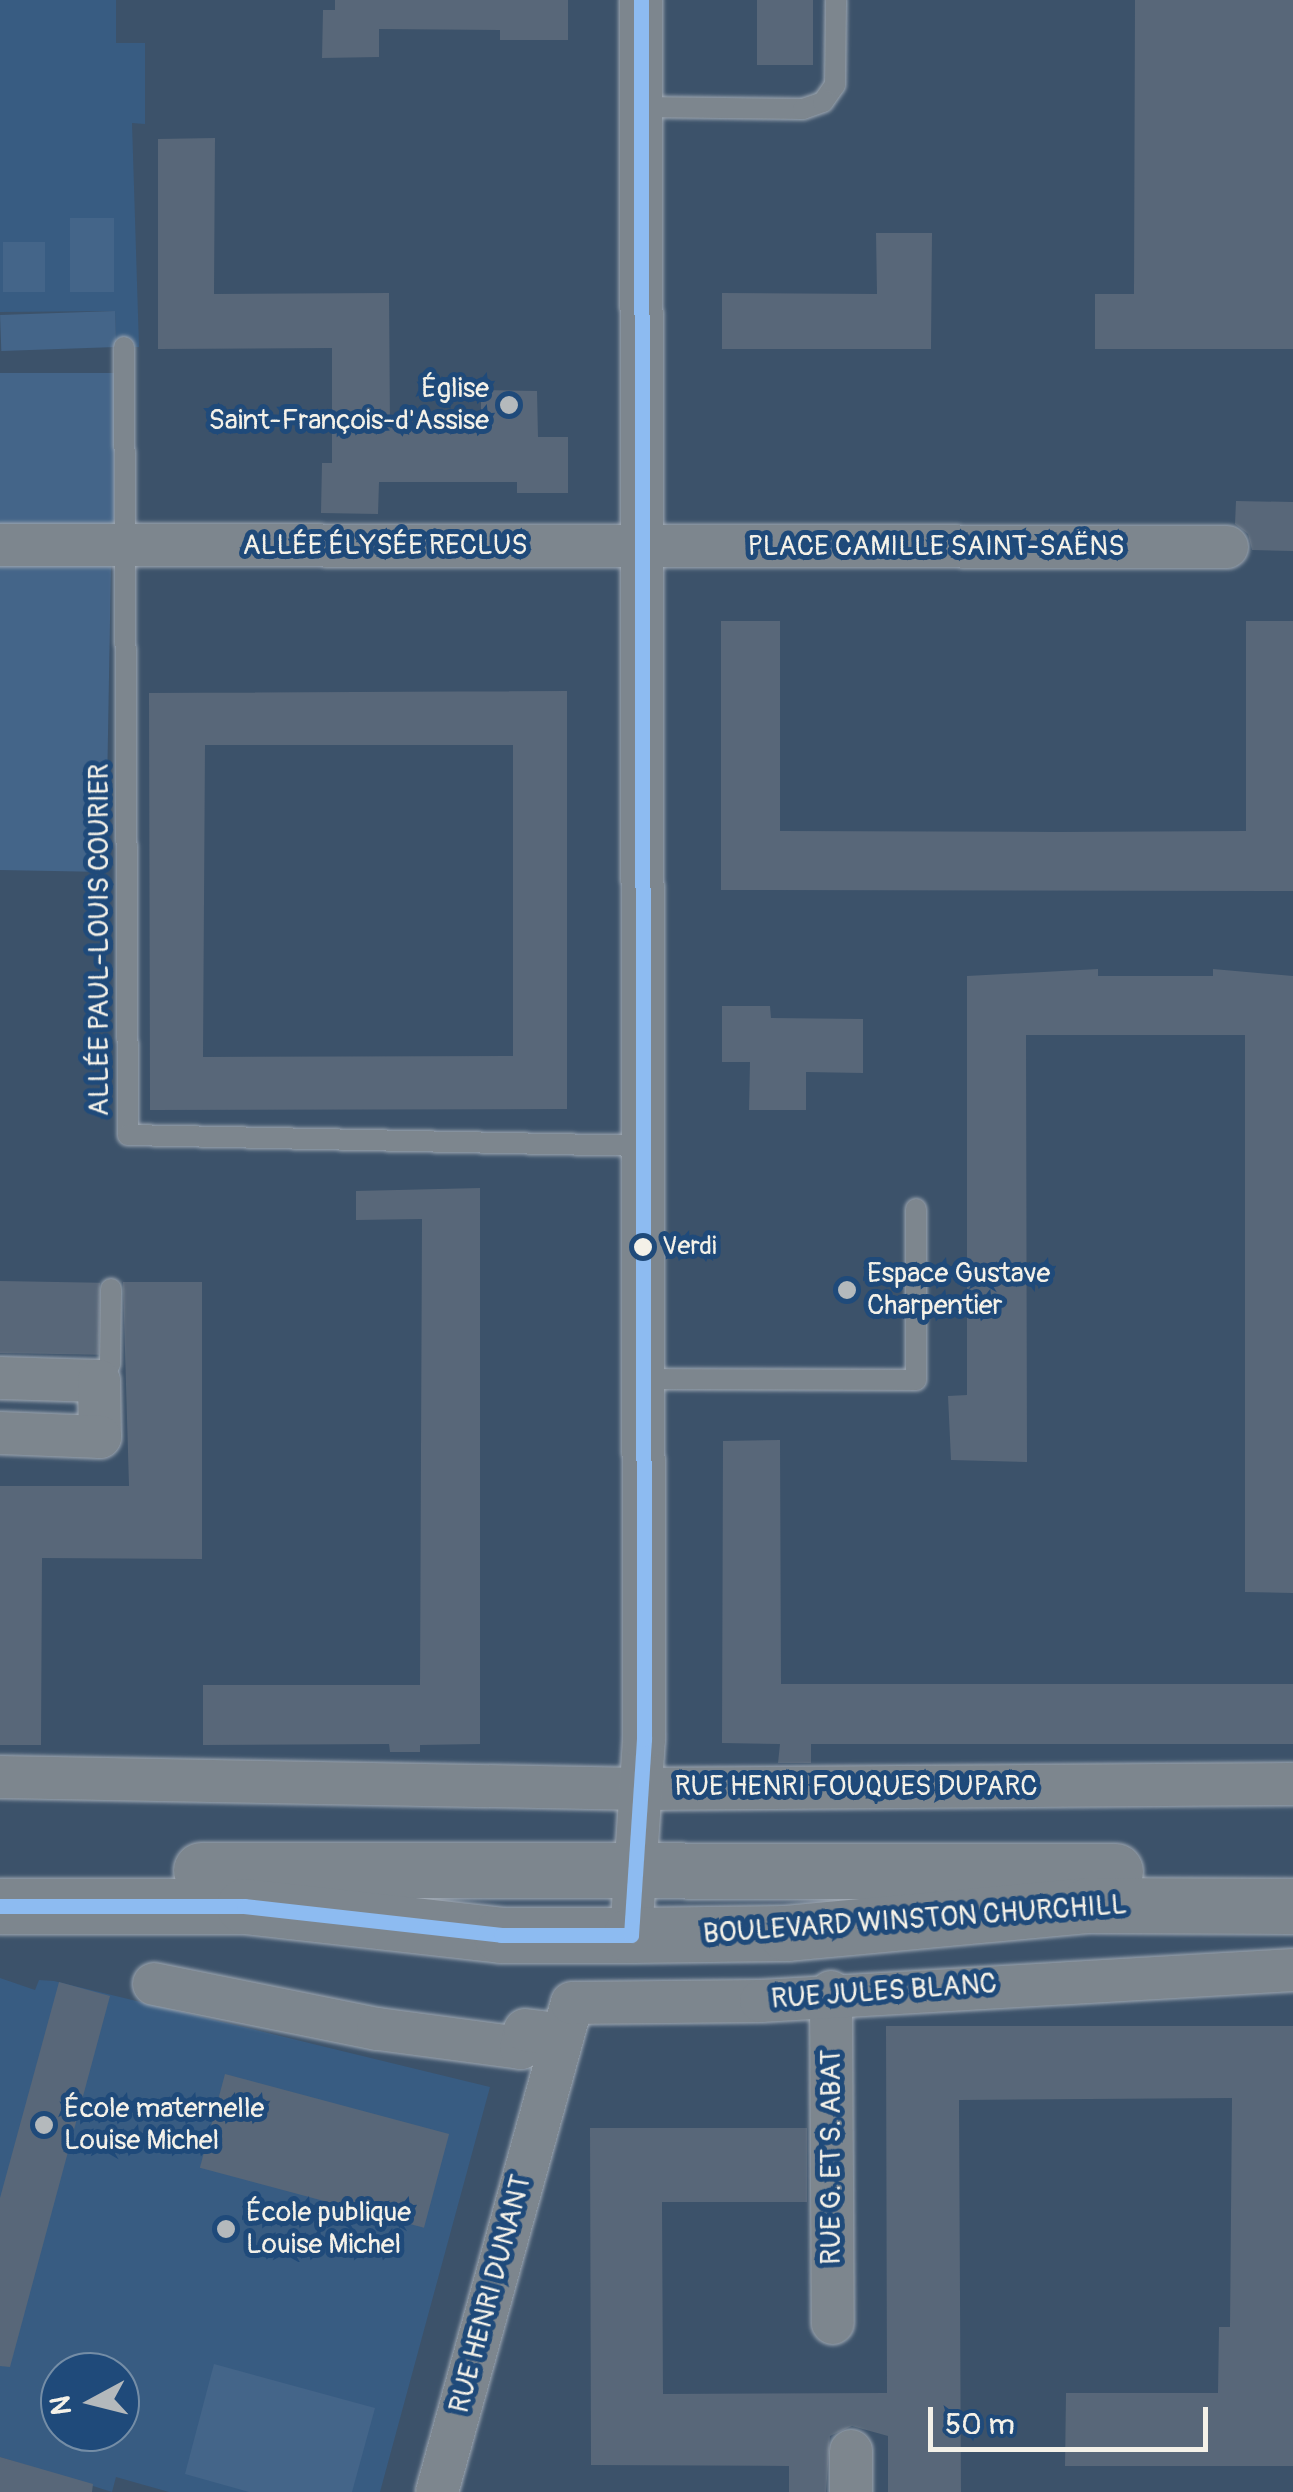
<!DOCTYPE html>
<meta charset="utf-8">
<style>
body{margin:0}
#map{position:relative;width:1293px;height:2492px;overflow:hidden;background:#3c526a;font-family:Pangolin,sans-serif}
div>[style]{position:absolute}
.built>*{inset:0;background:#385c82}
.green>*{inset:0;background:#446589;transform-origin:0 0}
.building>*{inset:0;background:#586779;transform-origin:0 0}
.roads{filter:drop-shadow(0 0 2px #9fa8b2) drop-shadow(0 0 2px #9fa8b2)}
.lane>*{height:20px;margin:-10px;padding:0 10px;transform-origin:10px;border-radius:10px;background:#7d868e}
.street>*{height:42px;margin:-21px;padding:0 21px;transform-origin:21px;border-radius:21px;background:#7d868e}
.primary>*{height:55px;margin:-27.5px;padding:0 27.5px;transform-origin:27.5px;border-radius:27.5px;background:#7d868e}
.bus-1>*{height:15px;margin:-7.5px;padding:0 7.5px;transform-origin:7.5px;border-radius:7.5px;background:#8dbbf1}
.dots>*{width:28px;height:28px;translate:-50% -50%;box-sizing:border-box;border:5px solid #1f4a7a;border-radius:50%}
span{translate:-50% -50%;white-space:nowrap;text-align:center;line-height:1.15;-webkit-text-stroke:10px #1f4a7a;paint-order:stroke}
.bus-label{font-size:26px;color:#f4f1e8}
.left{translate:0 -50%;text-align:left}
.poi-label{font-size:28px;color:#f4f1e8}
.right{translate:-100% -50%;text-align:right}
.street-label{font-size:28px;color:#f4f1e8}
.north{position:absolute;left:40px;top:2352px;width:100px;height:100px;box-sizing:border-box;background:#1f4a7a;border:2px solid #748da6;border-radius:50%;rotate:263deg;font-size:28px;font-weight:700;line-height:40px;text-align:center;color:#f4f1e8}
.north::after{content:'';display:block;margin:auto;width:35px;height:45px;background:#b4b9bc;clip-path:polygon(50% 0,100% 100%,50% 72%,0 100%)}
.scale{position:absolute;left:928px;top:2407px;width:280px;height:45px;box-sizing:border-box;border:5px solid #f4f1e8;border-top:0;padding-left:12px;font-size:30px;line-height:35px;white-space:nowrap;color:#f4f1e8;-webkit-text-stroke:8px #1f4a7a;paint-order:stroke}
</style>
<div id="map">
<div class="built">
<i style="clip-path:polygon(0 0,116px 0,116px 43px,145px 43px,145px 124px,132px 123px,139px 347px,116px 347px,115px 311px,0 312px)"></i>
<i style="clip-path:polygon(evenodd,0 1978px,35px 1990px,39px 1980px,54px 1981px,490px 2087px,380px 2492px,169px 2492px,116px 2477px,112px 2492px,0 2457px,0 1978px,60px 2372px,120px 2372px,120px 2432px,60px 2432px,60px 2372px)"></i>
</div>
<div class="green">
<i style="left:70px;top:218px;width:44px;height:74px"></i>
<i style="left:3px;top:242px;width:42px;height:50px"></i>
<i style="left:115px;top:311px;width:36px;height:115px;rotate:88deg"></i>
<i style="left:0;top:373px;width:114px;height:157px"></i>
<i style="left:0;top:561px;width:111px;height:309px;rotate:1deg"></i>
<i style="clip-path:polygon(214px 2364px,375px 2408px,352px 2492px,249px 2492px,185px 2474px)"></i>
</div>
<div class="building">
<i style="clip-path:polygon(335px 0,568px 0,568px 40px,500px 40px,500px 30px,379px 29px,379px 57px,322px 58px,323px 10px,335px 10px)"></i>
<i style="left:757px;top:0;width:56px;height:65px"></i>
<i style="clip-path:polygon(1135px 0,1293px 0,1293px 349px,1095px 349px,1095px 294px,1134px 294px)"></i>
<i style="clip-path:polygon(215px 138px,214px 294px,389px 293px,390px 428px,481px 428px,481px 390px,537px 391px,538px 437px,568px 437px,568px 493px,517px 493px,517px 482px,379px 482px,378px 514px,321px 513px,322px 463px,332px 463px,332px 348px,158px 349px,158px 139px)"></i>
<i style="clip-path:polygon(876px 233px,932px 233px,931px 349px,722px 349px,722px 293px,877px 294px)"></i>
<i style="clip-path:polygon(1236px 501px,1293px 502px,1293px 551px,1252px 550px,1248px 534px,1235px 524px)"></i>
<i style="clip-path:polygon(721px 621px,780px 621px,780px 831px,1059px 832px,1246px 831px,1246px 621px,1293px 621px,1293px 891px,721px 890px)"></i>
<i style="clip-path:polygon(evenodd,567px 691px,567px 1109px,150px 1110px,149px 693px,567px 691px,205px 745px,513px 745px,513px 1056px,203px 1057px,205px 745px)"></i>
<i style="clip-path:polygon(1098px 969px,1098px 976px,1213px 976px,1213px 969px,1293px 976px,1293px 1593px,1245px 1592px,1245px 1035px,1026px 1035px,1027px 1462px,951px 1460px,948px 1396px,967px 1395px,967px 976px)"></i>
<i style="clip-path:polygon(722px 1006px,770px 1006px,771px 1018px,863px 1019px,863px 1073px,806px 1072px,806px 1110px,749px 1110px,750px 1062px,722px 1062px)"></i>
<i style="clip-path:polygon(480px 1188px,480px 1744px,420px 1745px,420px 1752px,390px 1752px,389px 1744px,203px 1745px,203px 1685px,420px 1685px,422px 1219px,356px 1220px,356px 1191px)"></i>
<i style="left:0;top:1281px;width:100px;height:72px;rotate:1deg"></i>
<i style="clip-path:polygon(123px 1282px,202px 1282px,202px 1559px,42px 1558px,41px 1745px,0 1745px,0 1486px,129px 1486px)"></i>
<i style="clip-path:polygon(780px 1440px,781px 1684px,1293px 1684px,1293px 1744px,811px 1744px,811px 1763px,778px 1763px,780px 1744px,722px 1743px,723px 1441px)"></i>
<i style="clip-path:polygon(59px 1982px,110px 1996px,10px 2367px,0 2366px,0 2198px)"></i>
<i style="clip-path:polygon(886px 2026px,1293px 2026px,1293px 2466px,1065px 2466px,1066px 2393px,1218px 2393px,1219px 2327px,1230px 2327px,1232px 2098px,959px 2100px,961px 2492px,888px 2492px,888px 2436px,852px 2426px,830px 2436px,826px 2492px,789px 2492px,789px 2466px,591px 2465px,590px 2128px,807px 2128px,807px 2202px,662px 2202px,663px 2394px,887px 2393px)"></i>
<i style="left:225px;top:2074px;width:232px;height:97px;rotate:15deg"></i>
<i style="clip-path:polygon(0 2457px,93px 2484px,92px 2492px,0 2492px)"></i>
</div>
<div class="roads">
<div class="lane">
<i style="left:642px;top:107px;width:161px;rotate:0.7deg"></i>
<i style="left:803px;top:109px;width:21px;rotate:-19deg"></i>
<i style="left:823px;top:102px;width:21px;rotate:-55deg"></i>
<i style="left:835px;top:85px;width:85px;rotate:-89.3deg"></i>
<i style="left:124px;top:347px;width:788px;rotate:89.71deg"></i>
<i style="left:128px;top:1135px;width:517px;rotate:1.22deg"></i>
<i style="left:646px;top:1379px;width:270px;rotate:0.2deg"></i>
<i style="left:916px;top:1380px;width:171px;rotate:-90deg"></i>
<i style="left:99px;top:1381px;width:20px;rotate:-57deg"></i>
<i style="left:110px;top:1364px;width:75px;rotate:-89.2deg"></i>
</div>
<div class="street">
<i style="left:0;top:545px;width:1227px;rotate:0.09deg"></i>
<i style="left:0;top:1378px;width:99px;rotate:1.7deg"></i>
<i style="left:99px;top:1381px;width:56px;rotate:89deg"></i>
<i style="left:100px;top:1437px;width:100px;rotate:-177.7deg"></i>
<i style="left:0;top:1777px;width:641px;rotate:1.07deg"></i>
<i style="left:641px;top:1789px;width:652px;rotate:-0.44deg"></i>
<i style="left:631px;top:1935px;width:196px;rotate:-86.2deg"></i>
<i style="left:644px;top:1739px;width:1739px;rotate:-90.1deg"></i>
<i style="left:154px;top:1984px;width:228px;rotate:11.4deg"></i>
<i style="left:378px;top:2029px;width:144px;rotate:7.6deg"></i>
<i style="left:521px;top:2048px;width:18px;rotate:-77deg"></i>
<i style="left:525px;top:2030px;width:38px;rotate:7deg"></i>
<i style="left:831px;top:1992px;width:331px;rotate:89.7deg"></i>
<i style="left:437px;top:2492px;width:507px;rotate:-74.57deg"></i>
<i style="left:572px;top:2003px;width:189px;rotate:-0.6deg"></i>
<i style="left:761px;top:2001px;width:533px;rotate:-3.33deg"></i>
<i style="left:851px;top:2492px;width:41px;rotate:-90deg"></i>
</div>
<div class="primary">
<i style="left:201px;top:1870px;width:914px;rotate:0.06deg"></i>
<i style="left:0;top:1906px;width:244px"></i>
<i style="left:244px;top:1906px;width:259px;rotate:6.4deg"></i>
<i style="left:501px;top:1935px;width:130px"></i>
<i style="left:631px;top:1935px;width:155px;rotate:-0.7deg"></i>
<i style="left:786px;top:1933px;width:304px;rotate:-5.3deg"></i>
<i style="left:1089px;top:1905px;width:204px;rotate:0.3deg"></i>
</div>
</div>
<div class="bus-1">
<i style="left:0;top:1906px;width:244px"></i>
<i style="left:244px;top:1906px;width:259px;rotate:6.4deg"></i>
<i style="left:501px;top:1935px;width:130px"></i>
<i style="left:631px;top:1935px;width:196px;rotate:-86.2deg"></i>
<i style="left:644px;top:1739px;width:1739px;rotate:-90.1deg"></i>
</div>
<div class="dots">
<i style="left:509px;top:405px;background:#b4b9bc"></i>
<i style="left:643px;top:1247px;background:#f4f1e8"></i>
<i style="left:847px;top:1290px;background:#b4b9bc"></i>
<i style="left:44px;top:2125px;background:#b4b9bc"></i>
<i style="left:226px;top:2229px;background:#b4b9bc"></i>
</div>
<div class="bus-label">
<span class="left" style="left:662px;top:1247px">Verdi</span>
</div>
<div class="poi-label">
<span class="right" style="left:489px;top:405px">Église<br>Saint-François-d'Assise</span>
<span class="left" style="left:867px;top:1290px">Espace Gustave<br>Charpentier</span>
<span class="left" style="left:64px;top:2125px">École maternelle<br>Louise Michel</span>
<span class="left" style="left:246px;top:2229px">École publique<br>Louise Michel</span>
</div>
<div class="street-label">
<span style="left:385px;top:546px">ALLÉE ÉLYSÉE RECLUS</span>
<span style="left:936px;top:547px">PLACE CAMILLE SAINT-SAËNS</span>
<span style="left:100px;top:940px;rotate:-90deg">ALLÉE PAUL-LOUIS COURIER</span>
<span style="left:856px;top:1787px">RUE HENRI FOUQUES DUPARC</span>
<span style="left:915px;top:1920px;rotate:-4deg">BOULEVARD WINSTON CHURCHILL</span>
<span style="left:884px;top:1992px;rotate:-4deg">RUE JULES BLANC</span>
<span style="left:832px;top:2157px;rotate:-90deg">RUE G. ET S. ABAT</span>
<span style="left:491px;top:2294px;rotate:-75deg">RUE HENRI DUNANT</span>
</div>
<div class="north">N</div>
<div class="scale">50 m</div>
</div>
